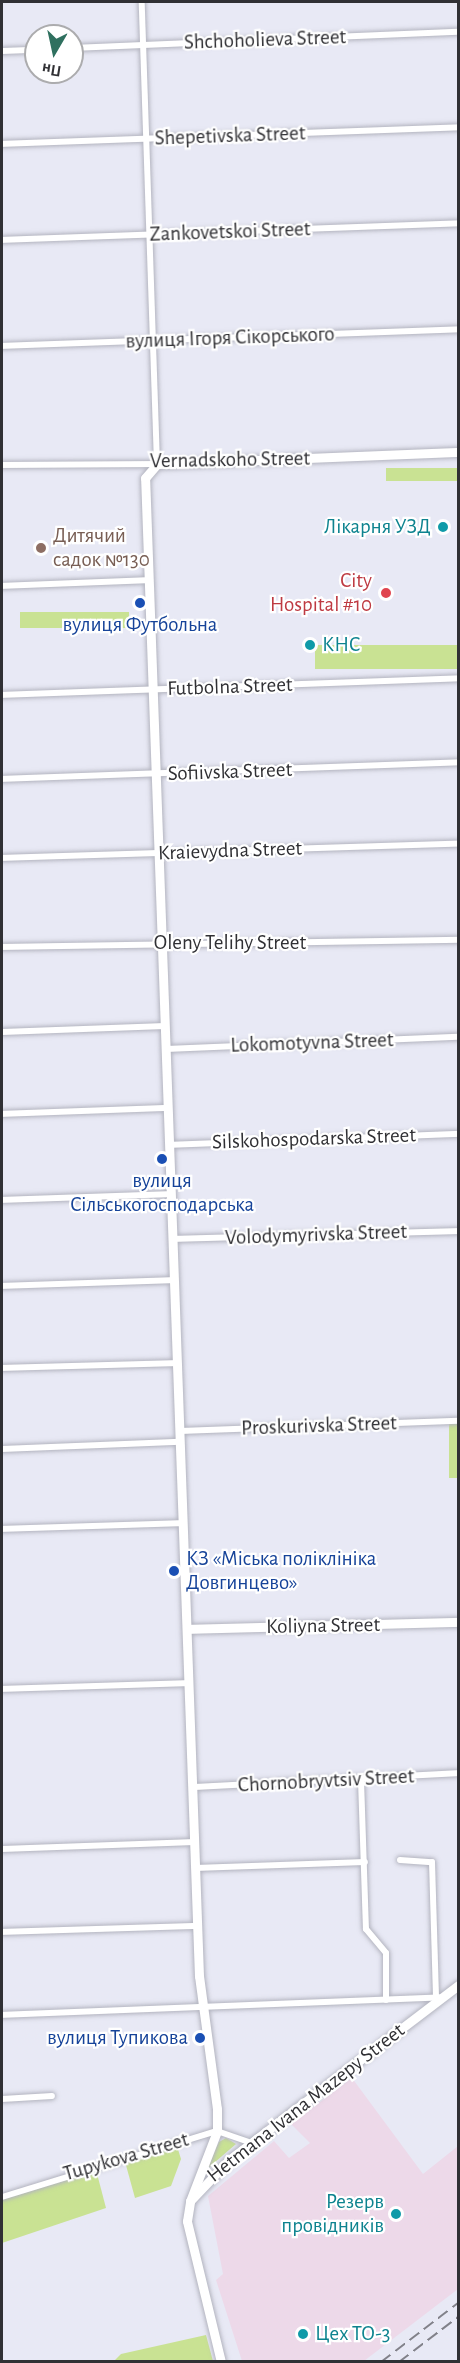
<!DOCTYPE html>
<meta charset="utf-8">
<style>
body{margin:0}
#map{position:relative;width:460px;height:2363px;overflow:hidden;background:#e8e9f5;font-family:"Alegreya Sans",sans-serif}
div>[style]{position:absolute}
.industrial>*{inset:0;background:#edd9e9}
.green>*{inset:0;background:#c9e293;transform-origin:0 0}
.roads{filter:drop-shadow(0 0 2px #b3b4bf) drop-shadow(0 0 2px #b3b4bf)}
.street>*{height:6px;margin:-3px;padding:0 3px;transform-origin:3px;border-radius:3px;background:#fff}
.secondary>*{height:9px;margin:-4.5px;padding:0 4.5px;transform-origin:4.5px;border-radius:4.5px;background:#fff}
.rail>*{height:2px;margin-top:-1px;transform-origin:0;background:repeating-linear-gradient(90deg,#818189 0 12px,transparent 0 18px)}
.dots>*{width:16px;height:16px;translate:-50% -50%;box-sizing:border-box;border:3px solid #fff;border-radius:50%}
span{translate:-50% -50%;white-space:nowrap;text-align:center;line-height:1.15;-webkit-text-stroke:4.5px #fff;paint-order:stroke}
.street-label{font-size:21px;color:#303034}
.culture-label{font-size:21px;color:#0d838f}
.right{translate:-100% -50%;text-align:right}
.left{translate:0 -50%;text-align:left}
.education-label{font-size:21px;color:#785e54}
.health-label{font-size:21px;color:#be3a42}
.transit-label{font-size:21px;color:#164399}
.frame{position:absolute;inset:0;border:3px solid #303034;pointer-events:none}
.north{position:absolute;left:24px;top:24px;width:60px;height:60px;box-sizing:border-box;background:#fff;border:2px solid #acacae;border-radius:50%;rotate:189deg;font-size:16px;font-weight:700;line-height:24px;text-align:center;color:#303034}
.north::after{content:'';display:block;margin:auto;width:21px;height:27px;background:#2f705f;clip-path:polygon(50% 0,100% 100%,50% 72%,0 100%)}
</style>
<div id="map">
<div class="industrial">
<i style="clip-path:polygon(352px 2078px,423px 2174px,458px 2146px,458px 2289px,364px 2361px,242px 2361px,216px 2280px,223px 2274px,208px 2196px,274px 2141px,289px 2158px,310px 2143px,291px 2124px)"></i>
</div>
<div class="green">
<i style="left:458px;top:468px;width:13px;height:72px;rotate:90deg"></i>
<i style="left:129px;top:612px;width:16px;height:109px;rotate:90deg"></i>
<i style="left:458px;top:645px;width:24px;height:143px;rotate:90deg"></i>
<i style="left:449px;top:1424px;width:9px;height:54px"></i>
<i style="clip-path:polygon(226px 2138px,236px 2144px,207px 2169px,219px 2142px)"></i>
<i style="clip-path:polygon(176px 2143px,181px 2159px,171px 2186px,135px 2198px,124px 2158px)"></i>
<i style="clip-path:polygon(95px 2166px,106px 2208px,2px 2243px,2px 2197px)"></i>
<i style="clip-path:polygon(206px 2335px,213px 2361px,114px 2361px,121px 2354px)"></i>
</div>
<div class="roads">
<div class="street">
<i style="left:72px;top:48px;width:386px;rotate:-2.4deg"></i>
<i style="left:2px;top:51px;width:34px;rotate:-2deg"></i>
<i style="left:2px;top:144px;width:456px;rotate:-2.1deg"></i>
<i style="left:2px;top:240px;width:456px;rotate:-2.1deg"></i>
<i style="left:2px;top:346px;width:456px;rotate:-2.1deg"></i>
<i style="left:2px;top:465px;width:155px;rotate:-0.4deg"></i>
<i style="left:157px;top:464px;width:462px;rotate:-91.9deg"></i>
<i style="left:2px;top:586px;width:147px;rotate:-2.3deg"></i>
<i style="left:2px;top:695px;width:456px;rotate:-2.1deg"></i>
<i style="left:2px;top:779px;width:456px;rotate:-2.1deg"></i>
<i style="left:2px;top:858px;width:456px;rotate:-1.8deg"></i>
<i style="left:2px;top:947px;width:456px;rotate:-0.9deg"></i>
<i style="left:2px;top:1032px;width:163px;rotate:-2.1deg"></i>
<i style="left:166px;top:1049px;width:292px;rotate:-2.4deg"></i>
<i style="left:2px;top:1114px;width:166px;rotate:-2.1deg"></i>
<i style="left:169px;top:1145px;width:289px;rotate:-2.2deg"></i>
<i style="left:2px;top:1200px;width:169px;rotate:-2deg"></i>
<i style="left:173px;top:1239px;width:285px;rotate:-1.6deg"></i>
<i style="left:2px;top:1286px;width:172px;rotate:-2deg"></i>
<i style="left:2px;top:1368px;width:175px;rotate:-1.6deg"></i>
<i style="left:180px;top:1431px;width:278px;rotate:-2.1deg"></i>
<i style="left:2px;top:1449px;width:178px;rotate:-2.3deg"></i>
<i style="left:2px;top:1529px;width:181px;rotate:-1.9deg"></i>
<i style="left:2px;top:1689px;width:187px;rotate:-1.8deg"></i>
<i style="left:361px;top:1780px;width:149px;rotate:88.1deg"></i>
<i style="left:366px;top:1929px;width:31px;rotate:50deg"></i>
<i style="left:386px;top:1953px;width:47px;rotate:90deg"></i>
<i style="left:193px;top:1787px;width:265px;rotate:-3deg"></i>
<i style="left:2px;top:1849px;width:193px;rotate:-2.1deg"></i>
<i style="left:400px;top:1860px;width:32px;rotate:4deg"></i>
<i style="left:432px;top:1862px;width:136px;rotate:88.3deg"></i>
<i style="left:195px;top:1868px;width:170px;rotate:-2deg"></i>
<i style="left:2px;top:1932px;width:196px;rotate:-1.8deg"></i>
<i style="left:2px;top:2015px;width:439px;rotate:-2.3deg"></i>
<i style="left:2px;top:2099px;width:50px;rotate:-3.4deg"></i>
<i style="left:2px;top:2197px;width:225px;rotate:-17.1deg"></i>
<i style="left:217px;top:2131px;width:36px;rotate:19deg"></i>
</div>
<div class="secondary">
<i style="left:187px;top:1629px;width:271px;rotate:-1.5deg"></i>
<i style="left:190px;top:2201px;width:75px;rotate:-68.9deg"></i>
<i style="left:217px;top:2131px;width:22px;rotate:-90deg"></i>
<i style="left:217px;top:2109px;width:134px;rotate:-97.7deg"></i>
<i style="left:199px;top:1976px;width:1499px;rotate:-92.06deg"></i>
<i style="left:145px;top:478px;width:18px;rotate:-49deg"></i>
<i style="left:157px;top:464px;width:301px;rotate:-2.3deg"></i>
<i style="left:221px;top:2362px;width:145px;rotate:-103.6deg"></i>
<i style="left:187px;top:2221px;width:20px;rotate:-81deg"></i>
<i style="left:190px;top:2201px;width:58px;rotate:-46.4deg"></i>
<i style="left:230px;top:2159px;width:287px;rotate:-37.3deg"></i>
</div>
</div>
<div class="rail">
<i style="left:381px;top:2362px;width:97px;rotate:-37.5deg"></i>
<i style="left:399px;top:2362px;width:74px;rotate:-37.3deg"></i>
</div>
<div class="dots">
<i style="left:443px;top:527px;background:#0f9aa8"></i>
<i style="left:41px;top:548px;background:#8d6e63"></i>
<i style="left:386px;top:593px;background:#e0444e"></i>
<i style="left:140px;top:603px;background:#1a4fb4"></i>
<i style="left:310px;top:645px;background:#0f9aa8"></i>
<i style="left:162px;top:1159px;background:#1a4fb4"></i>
<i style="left:174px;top:1571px;background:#1a4fb4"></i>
<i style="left:200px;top:2038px;background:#1a4fb4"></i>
<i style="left:396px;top:2214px;background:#0f9aa8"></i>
<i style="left:303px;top:2334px;background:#0f9aa8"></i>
</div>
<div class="street-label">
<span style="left:265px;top:40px;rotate:-2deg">Shchoholieva Street</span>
<span style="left:230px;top:136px;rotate:-2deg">Shepetivska Street</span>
<span style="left:230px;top:232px;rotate:-2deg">Zankovetskoi Street</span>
<span style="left:230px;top:338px;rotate:-2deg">вулиця Ігоря Сікорського</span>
<span style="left:230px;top:460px;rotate:-1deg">Vernadskoho Street</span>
<span style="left:230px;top:687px;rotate:-2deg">Futbolna Street</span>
<span style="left:230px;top:772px;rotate:-2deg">Sofiivska Street</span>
<span style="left:230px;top:851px;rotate:-2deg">Kraievydna Street</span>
<span style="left:230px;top:943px">Oleny Telihy Street</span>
<span style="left:312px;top:1043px;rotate:-2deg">Lokomotyvna Street</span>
<span style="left:314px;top:1139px;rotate:-2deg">Silskohospodarska Street</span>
<span style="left:316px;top:1235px;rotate:-2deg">Volodymyrivska Street</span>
<span style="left:319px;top:1426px;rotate:-2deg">Proskurivska Street</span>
<span style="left:323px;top:1626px;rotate:-1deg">Koliyna Street</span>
<span style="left:326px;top:1781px;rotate:-3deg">Chornobryvtsiv Street</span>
<span style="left:306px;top:2103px;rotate:-38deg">Hetmana Ivana Mazepy Street</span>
<span style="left:126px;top:2157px;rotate:-16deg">Tupykova Street</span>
</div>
<div class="culture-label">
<span class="right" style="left:431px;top:527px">Лікарня УЗД</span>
<span class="left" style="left:322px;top:645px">КНС</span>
<span class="right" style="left:384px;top:2214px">Резерв<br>провідників</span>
<span class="left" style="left:315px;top:2334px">Цех ТО-3</span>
</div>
<div class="education-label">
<span class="left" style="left:53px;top:548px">Дитячий<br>садок №130</span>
</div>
<div class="health-label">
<span class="right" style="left:372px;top:593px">City<br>Hospital #10</span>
</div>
<div class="transit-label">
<span style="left:140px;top:625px">вулиця Футбольна</span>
<span style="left:162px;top:1193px">вулиця<br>Сільськогосподарська</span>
<span class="left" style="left:186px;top:1571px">КЗ «Міська поліклініка<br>Довгинцево»</span>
<span class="right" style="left:188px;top:2038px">вулиця Тупикова</span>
</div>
<div class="frame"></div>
<div class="north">Пн</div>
</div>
